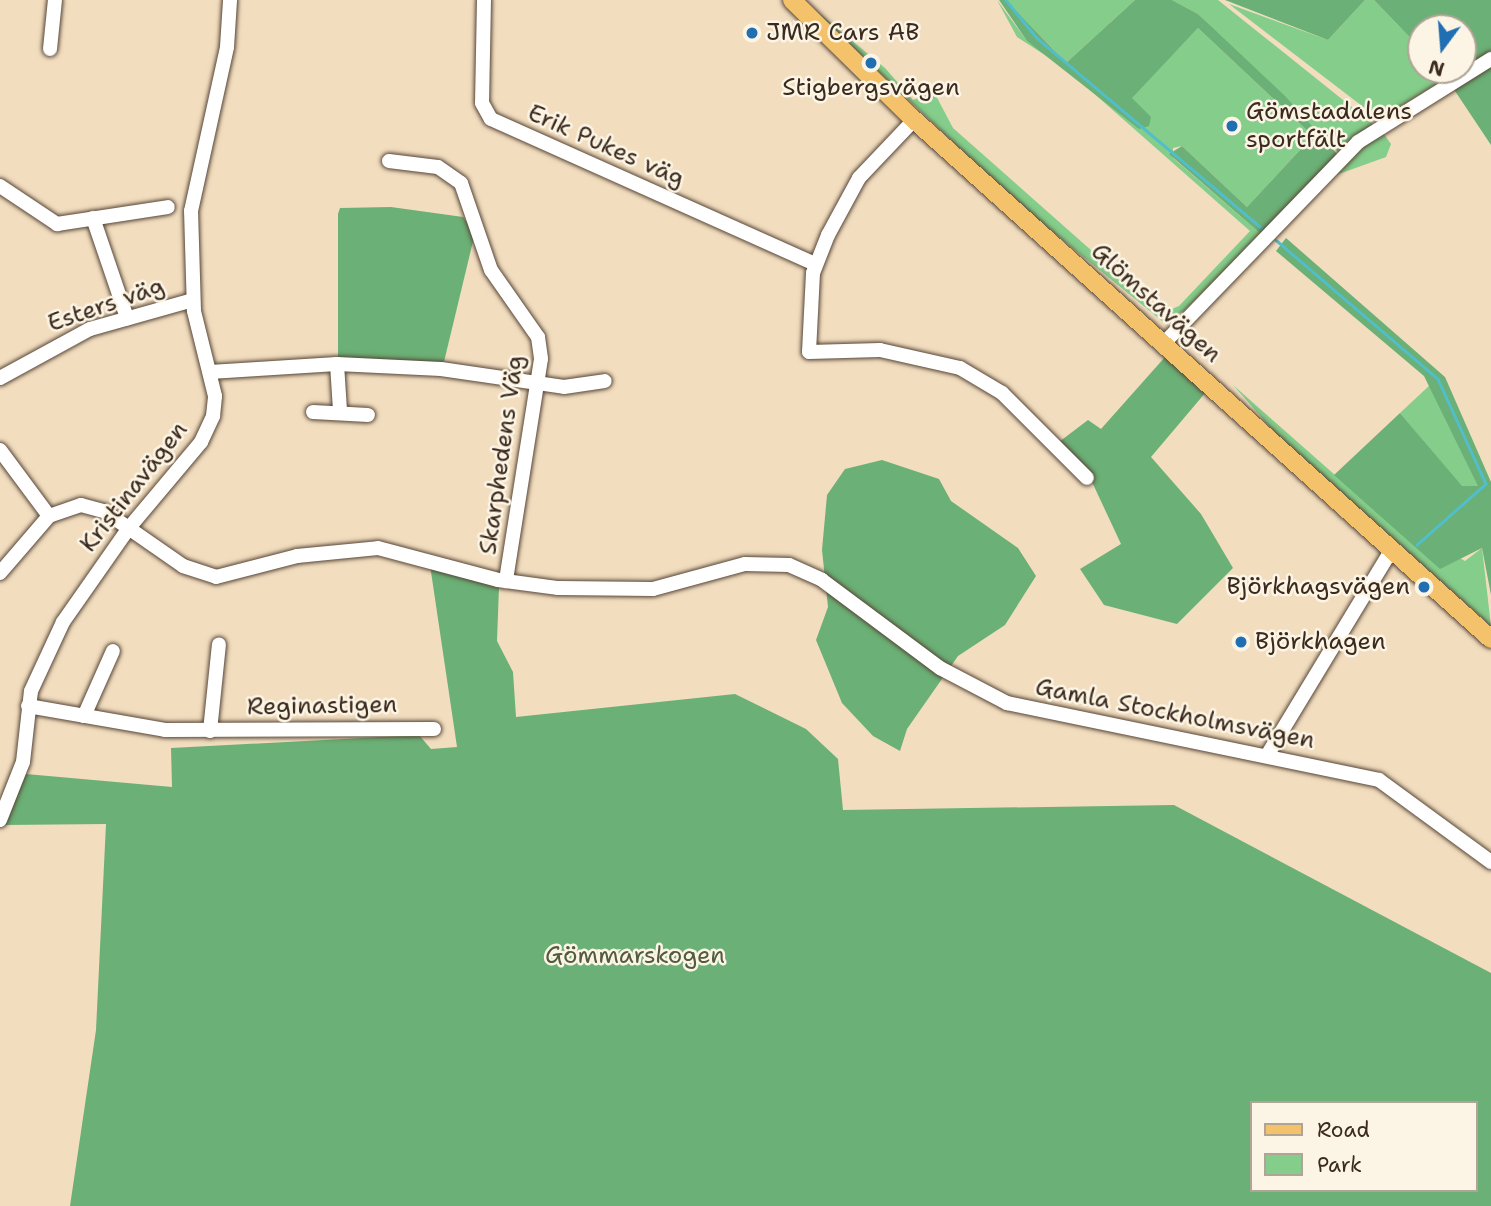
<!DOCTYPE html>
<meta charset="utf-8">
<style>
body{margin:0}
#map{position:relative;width:1491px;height:1206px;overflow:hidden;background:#f2ddbf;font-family:"Shantell Sans",sans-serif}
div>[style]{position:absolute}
.green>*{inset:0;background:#84cd8a}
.forest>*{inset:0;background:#6bb076}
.stream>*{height:2.5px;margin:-1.25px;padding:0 1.25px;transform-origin:1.25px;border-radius:1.25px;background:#51beca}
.roads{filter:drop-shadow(0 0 2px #564536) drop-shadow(0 0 2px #564536)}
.minor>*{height:14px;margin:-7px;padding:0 7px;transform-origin:7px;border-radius:7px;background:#fff}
.major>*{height:18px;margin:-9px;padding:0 9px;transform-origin:9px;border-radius:9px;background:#f4c26a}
.dots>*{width:19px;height:19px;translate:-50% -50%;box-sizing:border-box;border:4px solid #fcf5e5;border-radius:50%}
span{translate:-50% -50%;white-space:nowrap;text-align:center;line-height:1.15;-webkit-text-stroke:5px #fcf5e5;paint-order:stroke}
.poi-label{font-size:24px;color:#3b2a1e}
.left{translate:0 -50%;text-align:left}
.right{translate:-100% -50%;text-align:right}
.street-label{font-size:24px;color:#3b2a1e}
.park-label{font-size:24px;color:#515b3e}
.legend{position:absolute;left:1250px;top:1101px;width:228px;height:91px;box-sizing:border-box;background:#fcf5e5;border:2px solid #afa495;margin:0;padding:9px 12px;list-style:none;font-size:21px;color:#3b2a1e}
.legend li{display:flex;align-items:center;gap:14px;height:35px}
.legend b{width:35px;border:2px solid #afa495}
.north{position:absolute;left:1407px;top:14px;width:70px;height:70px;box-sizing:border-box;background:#fcf5e5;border:2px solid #afa495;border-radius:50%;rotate:196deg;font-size:19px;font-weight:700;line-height:28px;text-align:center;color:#3b2a1e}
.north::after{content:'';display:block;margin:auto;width:24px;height:32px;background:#1f6fb2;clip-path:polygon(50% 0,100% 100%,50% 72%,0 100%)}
</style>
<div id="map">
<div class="green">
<i style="clip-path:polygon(803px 0,885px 68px,913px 100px,934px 92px,953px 128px,1162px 313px,1179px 306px,1250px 231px,1065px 68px,1017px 37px,997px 0,1027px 41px,1061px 64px,1091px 88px,1131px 98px,1198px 28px,1313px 136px,1247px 207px,1182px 146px,1173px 148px,1173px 158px,1261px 234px,1184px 311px,1162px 321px,1020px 205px)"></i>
<i style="clip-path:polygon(1006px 0,1135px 0,1066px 63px)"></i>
<i style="clip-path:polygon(1172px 0,1218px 0,1373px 124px,1338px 152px,1198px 14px)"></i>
<i style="clip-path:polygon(1365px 0,1374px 0,1421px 49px,1421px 70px,1441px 70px,1448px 77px,1379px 119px,1229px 4px,1328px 40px)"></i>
<i style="clip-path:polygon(1381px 130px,1391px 144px,1386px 157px,1336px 175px)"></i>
<i style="clip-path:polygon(1233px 385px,1377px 512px,1465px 561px,1482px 548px,1491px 626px,1277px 435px)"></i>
<i style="clip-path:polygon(1430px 385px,1452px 424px,1479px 487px,1462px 487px,1400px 413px)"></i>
</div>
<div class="forest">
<i style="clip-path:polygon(999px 0,1006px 0,1066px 63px,1135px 0,1172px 0,1198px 14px,1285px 96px,1338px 155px,1261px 234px,1169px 154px,1182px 146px,1247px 207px,1313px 136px,1198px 28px,1132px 98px,1151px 117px,1149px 126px,1139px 129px,1027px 41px)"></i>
<i style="clip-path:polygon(1225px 0,1365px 0,1328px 40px)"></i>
<i style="clip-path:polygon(1374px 0,1491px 0,1491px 145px,1441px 70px,1463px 70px,1463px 28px,1421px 28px,1421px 49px)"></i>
<i style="clip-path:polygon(391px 207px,463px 217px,475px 233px,443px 366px,338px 362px,338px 214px,340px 208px)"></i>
<i style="clip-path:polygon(1286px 238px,1445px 377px,1491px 482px,1491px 595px,1482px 548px,1440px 569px,1334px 475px,1400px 413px,1462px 486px,1478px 486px,1424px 376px,1276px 251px)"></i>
<i style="clip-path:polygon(1165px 357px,1206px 392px,1151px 457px,1201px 514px,1233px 568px,1177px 624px,1104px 605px,1080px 569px,1121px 544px,1085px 467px,1059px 442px,1088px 420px,1101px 429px)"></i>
<i style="clip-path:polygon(882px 460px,939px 479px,951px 501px,1018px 548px,1036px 576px,1005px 625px,958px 656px,907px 729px,900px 751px,873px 736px,842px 703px,816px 640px,828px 607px,822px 550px,827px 495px,845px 469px)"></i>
<i style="clip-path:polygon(evenodd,430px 565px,499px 587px,497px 641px,513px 672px,516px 717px,735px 694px,806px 729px,838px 759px,843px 810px,1174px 805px,1491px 973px,1491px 1206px,70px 1206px,96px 1030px,106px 824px,4px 825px,26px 774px,172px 787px,171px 748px,419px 735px,431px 749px,457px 747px,430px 565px,1251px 1103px,1475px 1103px,1475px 1190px,1251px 1190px,1251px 1103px)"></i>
</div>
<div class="stream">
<i style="left:1006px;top:0;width:49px;rotate:50.8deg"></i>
<i style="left:1037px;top:38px;width:294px;rotate:40.2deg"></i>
<i style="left:1276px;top:240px;width:213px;rotate:40.6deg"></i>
<i style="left:1438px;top:379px;width:115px;rotate:65.4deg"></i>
<i style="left:1486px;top:484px;width:92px;rotate:138.5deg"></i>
</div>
<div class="roads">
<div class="minor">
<i style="left:484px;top:0;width:103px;rotate:91.1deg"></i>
<i style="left:482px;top:103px;width:18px;rotate:61deg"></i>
<i style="left:491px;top:119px;width:355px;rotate:24.1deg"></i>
<i style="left:50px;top:49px;width:49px;rotate:-84.2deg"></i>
<i style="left:914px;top:120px;width:80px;rotate:133.5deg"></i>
<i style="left:859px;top:178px;width:65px;rotate:118.5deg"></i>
<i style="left:828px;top:235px;width:41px;rotate:111.5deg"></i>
<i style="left:813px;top:273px;width:79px;rotate:92.9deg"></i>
<i style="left:809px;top:352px;width:71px;rotate:-1.6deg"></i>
<i style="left:880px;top:350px;width:82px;rotate:12.7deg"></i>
<i style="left:960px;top:368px;width:49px;rotate:30.8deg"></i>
<i style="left:1002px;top:393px;width:120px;rotate:45deg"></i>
<i style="left:389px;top:161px;width:49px;rotate:7deg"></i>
<i style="left:438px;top:167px;width:28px;rotate:35deg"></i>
<i style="left:461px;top:183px;width:92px;rotate:71deg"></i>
<i style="left:491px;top:270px;width:82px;rotate:55deg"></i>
<i style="left:538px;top:337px;width:22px;rotate:82deg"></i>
<i style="left:541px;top:359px;width:225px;rotate:99deg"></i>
<i style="left:0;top:186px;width:69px;rotate:33.7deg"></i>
<i style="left:57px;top:224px;width:112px;rotate:-8.7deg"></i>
<i style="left:93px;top:218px;width:106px;rotate:71.2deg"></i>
<i style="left:1164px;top:343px;width:279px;rotate:-46deg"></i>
<i style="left:1358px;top:142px;width:157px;rotate:-32deg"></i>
<i style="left:337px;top:364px;width:47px;rotate:86.3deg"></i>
<i style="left:210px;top:372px;width:127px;rotate:-3.6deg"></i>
<i style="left:337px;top:364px;width:104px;rotate:2.8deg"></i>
<i style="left:441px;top:369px;width:124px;rotate:8.3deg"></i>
<i style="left:564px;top:387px;width:41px;rotate:-8.3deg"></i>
<i style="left:0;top:378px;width:102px;rotate:-28.6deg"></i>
<i style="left:90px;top:329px;width:107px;rotate:-15.7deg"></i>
<i style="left:313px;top:412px;width:55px;rotate:3.1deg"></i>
<i style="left:0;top:450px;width:82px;rotate:53.4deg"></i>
<i style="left:0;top:573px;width:75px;rotate:-49.3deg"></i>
<i style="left:49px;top:516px;width:34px;rotate:-19deg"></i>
<i style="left:81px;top:505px;width:24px;rotate:15deg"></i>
<i style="left:104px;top:511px;width:96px;rotate:34.8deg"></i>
<i style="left:183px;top:566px;width:35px;rotate:18deg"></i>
<i style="left:216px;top:577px;width:84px;rotate:-14.5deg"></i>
<i style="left:297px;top:556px;width:81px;rotate:-5.6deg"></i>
<i style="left:378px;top:548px;width:124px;rotate:14.9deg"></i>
<i style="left:498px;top:580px;width:61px;rotate:7.6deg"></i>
<i style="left:558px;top:588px;width:95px;rotate:0.6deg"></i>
<i style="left:653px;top:589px;width:95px;rotate:-15.2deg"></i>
<i style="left:745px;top:564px;width:44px;rotate:1.3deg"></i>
<i style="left:789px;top:565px;width:36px;rotate:24deg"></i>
<i style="left:822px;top:580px;width:147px;rotate:36.7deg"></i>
<i style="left:940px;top:668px;width:76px;rotate:27.6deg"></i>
<i style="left:1007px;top:703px;width:380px;rotate:11.7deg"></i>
<i style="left:1379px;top:780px;width:139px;rotate:36.2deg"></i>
<i style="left:28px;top:706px;width:139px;rotate:9.9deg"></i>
<i style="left:165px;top:730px;width:269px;rotate:-0.2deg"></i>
<i style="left:84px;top:716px;width:71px;rotate:-66deg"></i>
<i style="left:210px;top:731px;width:87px;rotate:-84.1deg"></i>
<i style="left:1268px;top:754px;width:240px;rotate:-58.8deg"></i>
<i style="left:0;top:820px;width:62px;rotate:-68.4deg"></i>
<i style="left:23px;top:762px;width:71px;rotate:-83.6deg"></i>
<i style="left:31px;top:691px;width:76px;rotate:-65.1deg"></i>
<i style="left:63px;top:622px;width:113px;rotate:-55deg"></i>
<i style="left:128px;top:529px;width:114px;rotate:-50deg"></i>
<i style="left:201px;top:442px;width:29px;rotate:-65deg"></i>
<i style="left:213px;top:416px;width:20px;rotate:-84deg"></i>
<i style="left:215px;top:396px;width:88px;rotate:-103.9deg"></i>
<i style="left:194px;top:311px;width:100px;rotate:-91.7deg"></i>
<i style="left:191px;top:211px;width:168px;rotate:-77.6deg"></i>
<i style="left:227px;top:47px;width:47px;rotate:-86.3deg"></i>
</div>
<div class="major">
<i style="left:792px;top:0;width:167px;rotate:44.5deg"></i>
<i style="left:911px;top:117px;width:780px;rotate:41.99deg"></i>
</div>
</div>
<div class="dots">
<i style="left:752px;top:33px;background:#1f6fb2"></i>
<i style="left:871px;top:63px;background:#1f6fb2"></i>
<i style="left:1232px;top:126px;background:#1f6fb2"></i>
<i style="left:1424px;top:587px;background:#1f6fb2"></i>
<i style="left:1241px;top:642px;background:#1f6fb2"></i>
</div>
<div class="poi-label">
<span class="left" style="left:766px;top:33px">JMR Cars AB</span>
<span style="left:871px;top:88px">Stigbergsvägen</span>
<span class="left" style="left:1246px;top:126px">Gömstadalens<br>sportfält</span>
<span class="right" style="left:1410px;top:587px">Björkhagsvägen</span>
<span class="left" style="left:1255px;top:642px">Björkhagen</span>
</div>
<div class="street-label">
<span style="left:606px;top:146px;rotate:24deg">Erik Pukes väg</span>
<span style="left:1156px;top:303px;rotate:42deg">Glömstavägen</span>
<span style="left:106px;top:305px;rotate:-19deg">Esters väg</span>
<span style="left:502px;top:455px;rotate:-82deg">Skarphedens Väg</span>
<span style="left:134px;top:487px;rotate:-52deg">Kristinavägen</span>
<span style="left:322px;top:706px;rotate:-1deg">Reginastigen</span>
<span style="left:1175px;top:714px;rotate:11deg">Gamla Stockholmsvägen</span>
</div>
<div class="park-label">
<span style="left:635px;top:956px">Gömmarskogen</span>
</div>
<ul class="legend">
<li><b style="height:9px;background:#f4c26a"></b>Road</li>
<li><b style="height:19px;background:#84cd8a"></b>Park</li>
</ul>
<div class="north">N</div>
</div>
